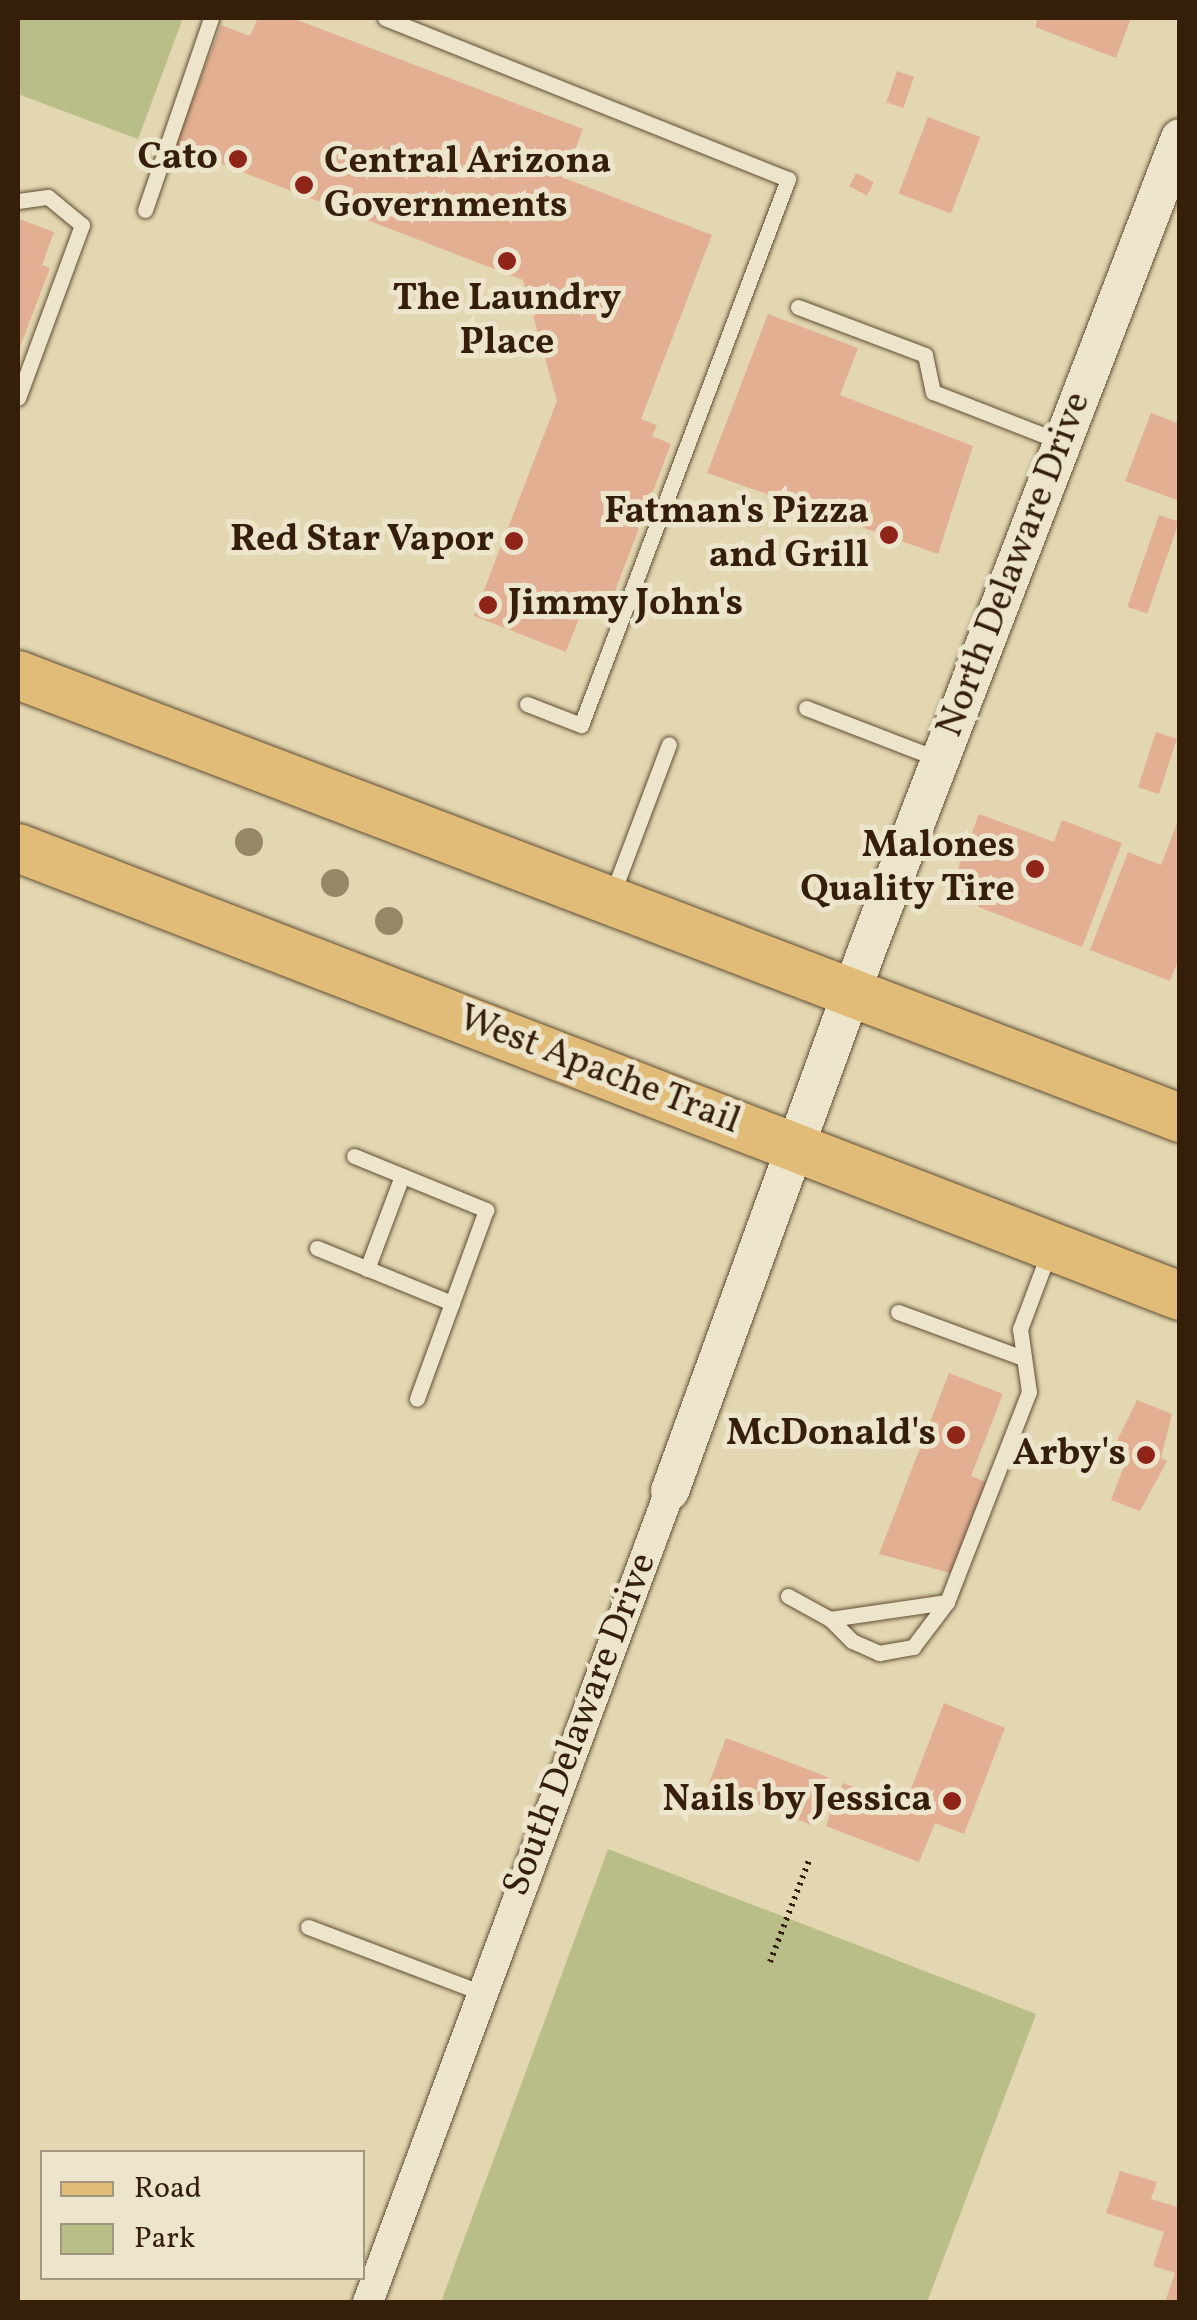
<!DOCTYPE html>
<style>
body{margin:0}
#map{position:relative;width:1197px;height:2320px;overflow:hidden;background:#e2d7b0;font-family:Vollkorn,serif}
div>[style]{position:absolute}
.green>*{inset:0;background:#b9bd87}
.building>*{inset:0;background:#e2af92;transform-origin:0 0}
.path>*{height:6px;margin-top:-3px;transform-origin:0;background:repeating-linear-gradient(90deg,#361f08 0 2.5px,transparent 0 7.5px)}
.roads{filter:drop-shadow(0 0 2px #614d32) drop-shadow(0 0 2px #614d32)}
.service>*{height:15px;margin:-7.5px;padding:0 7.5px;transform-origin:7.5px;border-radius:7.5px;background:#ece5cc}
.minor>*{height:30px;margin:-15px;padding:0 15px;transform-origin:15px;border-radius:15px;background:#ece5cc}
.tertiary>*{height:38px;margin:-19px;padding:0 19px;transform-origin:19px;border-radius:19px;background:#ece5cc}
.primary>*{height:48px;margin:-24px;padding:0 24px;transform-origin:24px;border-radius:24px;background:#e1bc78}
.trees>*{width:28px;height:28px;margin:-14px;border-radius:50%;background:#968765}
.dots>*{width:28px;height:28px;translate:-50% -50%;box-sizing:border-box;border:5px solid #ece5cc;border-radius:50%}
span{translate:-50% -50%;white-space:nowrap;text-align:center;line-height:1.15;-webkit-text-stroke:10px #ece5cc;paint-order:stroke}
.poi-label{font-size:38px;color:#361f08;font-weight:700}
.right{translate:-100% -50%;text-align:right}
.left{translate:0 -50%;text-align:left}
.street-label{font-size:38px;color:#361f08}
.frame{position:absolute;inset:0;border:20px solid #361f08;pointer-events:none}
.legend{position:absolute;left:40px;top:2150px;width:325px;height:130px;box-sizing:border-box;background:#ece5cc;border:2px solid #a3967e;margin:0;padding:12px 18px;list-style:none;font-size:30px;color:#361f08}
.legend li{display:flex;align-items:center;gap:20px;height:50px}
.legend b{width:50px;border:2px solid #a3967e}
</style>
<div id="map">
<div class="green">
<i style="clip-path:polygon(18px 18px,183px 18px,138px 139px,18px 94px)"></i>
<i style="clip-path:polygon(608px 1849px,1036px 2014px,927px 2302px,441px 2302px)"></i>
</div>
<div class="building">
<i style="clip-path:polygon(258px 18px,292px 18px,583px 129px,564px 178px,712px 235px,641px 419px,657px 425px,652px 436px,671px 444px,612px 599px,590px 590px,566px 652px,474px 616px,557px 401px,523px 280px,175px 146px,221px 25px,250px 36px)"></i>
<i style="clip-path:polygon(1038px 18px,1131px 18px,1116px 58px,1035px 27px)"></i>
<i style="left:897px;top:71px;width:18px;height:33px;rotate:19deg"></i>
<i style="left:928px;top:117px;width:56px;height:82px;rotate:21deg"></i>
<i style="left:856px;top:173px;width:20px;height:15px;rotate:27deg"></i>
<i style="clip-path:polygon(19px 219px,54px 232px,42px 265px,50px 268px,18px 352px)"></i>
<i style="clip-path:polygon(768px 314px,858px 348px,840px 395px,973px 446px,938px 554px,707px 473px)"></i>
<i style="clip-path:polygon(1151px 413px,1180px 424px,1180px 501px,1125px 481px)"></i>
<i style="left:1159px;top:515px;width:21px;height:97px;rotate:19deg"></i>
<i style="left:1156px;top:732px;width:22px;height:58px;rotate:18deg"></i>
<i style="clip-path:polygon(979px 814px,1054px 842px,1062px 820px,1122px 843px,1082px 947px,948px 895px)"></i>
<i style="clip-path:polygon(1179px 818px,1180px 956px,1170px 981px,1090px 950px,1128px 852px,1161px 865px)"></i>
<i style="clip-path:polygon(949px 1373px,1003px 1394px,971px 1476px,986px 1482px,951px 1573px,879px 1554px)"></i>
<i style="clip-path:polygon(1137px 1400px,1172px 1414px,1161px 1458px,1167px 1461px,1140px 1511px,1111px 1500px,1130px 1451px,1115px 1445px)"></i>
<i style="clip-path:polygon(944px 1703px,1005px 1728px,964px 1834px,935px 1823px,919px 1862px,826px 1826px,830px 1814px,818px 1809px,812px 1825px,708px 1786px,726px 1738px,830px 1778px,824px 1794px,837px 1798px,843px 1783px,904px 1807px)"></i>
<i style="clip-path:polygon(1120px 2171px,1157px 2182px,1151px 2199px,1180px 2208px,1180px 2302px,1165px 2302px,1175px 2273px,1153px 2266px,1164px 2232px,1106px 2213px)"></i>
</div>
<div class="path">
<i style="left:770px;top:1962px;width:111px;rotate:-69deg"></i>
</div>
<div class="roads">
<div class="service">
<i style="left:385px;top:18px;width:434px;rotate:21.8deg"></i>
<i style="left:788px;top:179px;width:584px;rotate:110.76deg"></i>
<i style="left:581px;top:725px;width:58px;rotate:-158.7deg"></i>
<i style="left:18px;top:201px;width:30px;rotate:-8deg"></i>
<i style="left:48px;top:197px;width:44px;rotate:39.5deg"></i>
<i style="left:82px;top:225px;width:184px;rotate:110.3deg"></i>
<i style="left:145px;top:210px;width:203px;rotate:-71deg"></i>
<i style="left:798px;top:307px;width:136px;rotate:20.7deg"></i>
<i style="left:925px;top:355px;width:38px;rotate:78deg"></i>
<i style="left:933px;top:392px;width:137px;rotate:21.3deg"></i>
<i style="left:806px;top:708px;width:142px;rotate:21.1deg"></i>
<i style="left:612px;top:895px;width:161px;rotate:-69.3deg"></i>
<i style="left:354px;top:1156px;width:143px;rotate:22.2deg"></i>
<i style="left:486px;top:1210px;width:201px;rotate:110.1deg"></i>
<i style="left:317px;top:1248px;width:146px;rotate:22.2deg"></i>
<i style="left:367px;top:1269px;width:99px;rotate:-69.4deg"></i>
<i style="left:898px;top:1312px;width:133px;rotate:20.2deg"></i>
<i style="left:788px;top:1596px;width:48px;rotate:28.7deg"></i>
<i style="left:830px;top:1619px;width:118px;rotate:-8.3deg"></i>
<i style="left:947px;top:1602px;width:225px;rotate:-68.7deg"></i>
<i style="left:1029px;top:1392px;width:64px;rotate:-98.1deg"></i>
<i style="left:1020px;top:1329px;width:85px;rotate:-69.4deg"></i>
<i style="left:830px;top:1619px;width:31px;rotate:45deg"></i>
<i style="left:852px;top:1641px;width:30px;rotate:24deg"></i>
<i style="left:879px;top:1653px;width:35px;rotate:-10deg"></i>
<i style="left:913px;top:1647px;width:56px;rotate:-52.9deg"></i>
<i style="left:308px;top:1927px;width:184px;rotate:20.7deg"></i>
</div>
<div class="minor">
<i style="left:368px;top:2302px;width:865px;rotate:-69.58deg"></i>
</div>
<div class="tertiary">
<i style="left:670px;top:1491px;width:579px;rotate:-70deg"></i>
<i style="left:868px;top:947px;width:867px;rotate:-68.91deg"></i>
</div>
<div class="primary">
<i style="left:18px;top:675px;width:1244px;rotate:20.87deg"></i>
<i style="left:18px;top:848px;width:1245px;rotate:21.08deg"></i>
</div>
</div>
<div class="trees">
<i style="left:249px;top:842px"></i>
<i style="left:335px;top:883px"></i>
<i style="left:389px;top:921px"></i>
</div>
<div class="dots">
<i style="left:238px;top:159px;background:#8f2418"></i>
<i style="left:304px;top:185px;background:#8f2418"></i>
<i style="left:507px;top:261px;background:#8f2418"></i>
<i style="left:889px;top:535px;background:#8f2418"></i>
<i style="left:514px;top:541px;background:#8f2418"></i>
<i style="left:488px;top:605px;background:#8f2418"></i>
<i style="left:1035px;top:869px;background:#8f2418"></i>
<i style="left:956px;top:1435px;background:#8f2418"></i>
<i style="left:1146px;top:1455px;background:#8f2418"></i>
<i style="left:952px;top:1801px;background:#8f2418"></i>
</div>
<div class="poi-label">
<span class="right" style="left:218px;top:159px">Cato</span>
<span class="left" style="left:324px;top:185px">Central Arizona<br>Governments</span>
<span style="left:507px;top:322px">The Laundry<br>Place</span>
<span class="right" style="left:869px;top:535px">Fatman's Pizza<br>and Grill</span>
<span class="right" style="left:494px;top:541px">Red Star Vapor</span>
<span class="left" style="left:508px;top:605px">Jimmy John's</span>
<span class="right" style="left:1015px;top:869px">Malones<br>Quality Tire</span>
<span class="right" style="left:936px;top:1435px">McDonald's</span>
<span class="right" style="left:1126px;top:1455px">Arby's</span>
<span class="right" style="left:932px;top:1801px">Nails by Jessica</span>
</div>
<div class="street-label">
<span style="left:1015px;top:565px;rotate:-69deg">North Delaware Drive</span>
<span style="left:599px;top:1071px;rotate:21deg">West Apache Trail</span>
<span style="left:581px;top:1725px;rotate:-69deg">South Delaware Drive</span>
</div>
<div class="frame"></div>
<ul class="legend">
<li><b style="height:12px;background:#e1bc78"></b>Road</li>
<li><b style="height:28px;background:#b9bd87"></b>Park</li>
</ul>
</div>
